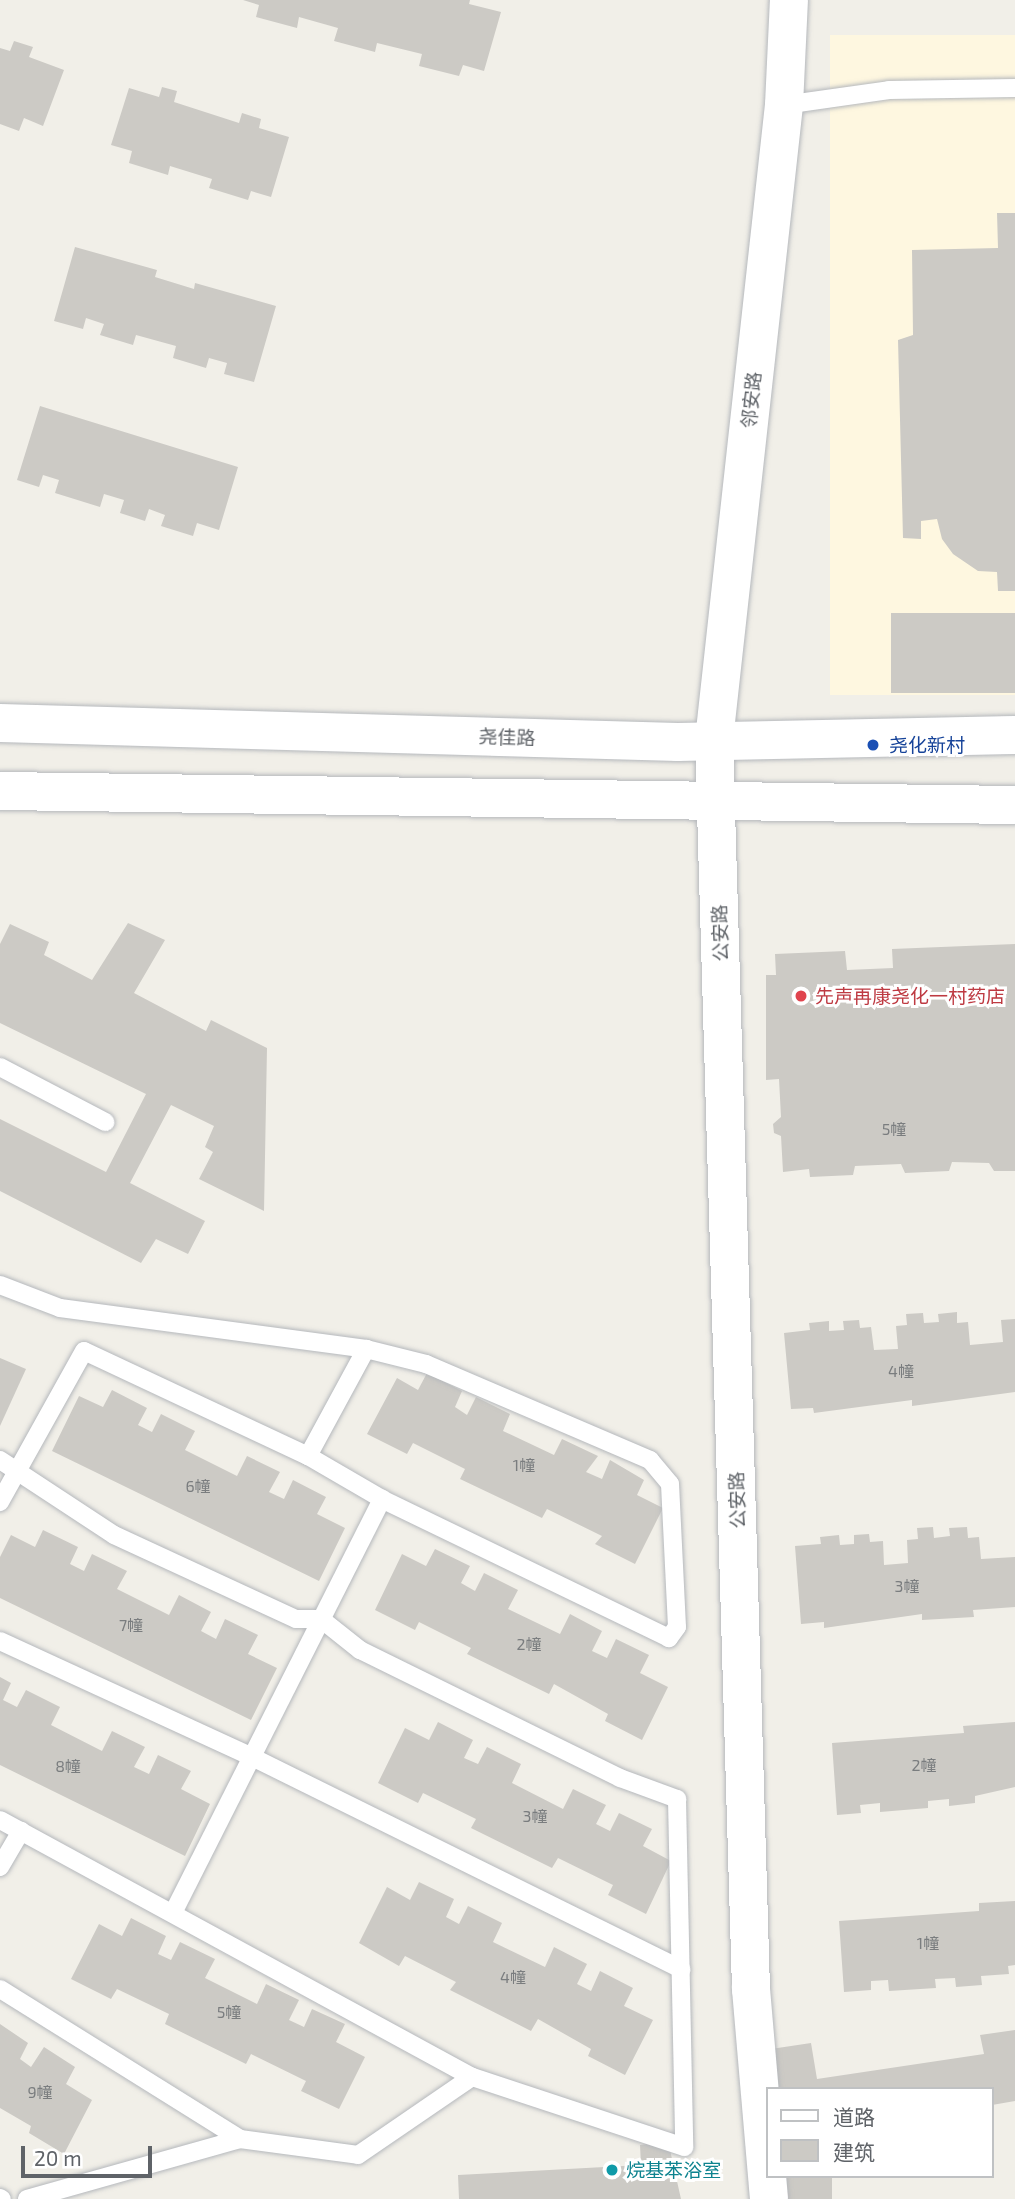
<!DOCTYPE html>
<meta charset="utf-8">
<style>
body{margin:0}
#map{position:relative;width:1015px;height:2199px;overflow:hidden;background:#f1efe8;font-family:"Exo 2","Noto Sans SC",sans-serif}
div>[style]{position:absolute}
.commercial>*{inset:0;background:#fef7e0;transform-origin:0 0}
.building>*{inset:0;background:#cccac5;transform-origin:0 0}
.roads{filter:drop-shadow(0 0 2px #b5b8bc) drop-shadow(0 0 2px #b5b8bc)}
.lane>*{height:18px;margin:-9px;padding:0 9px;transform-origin:9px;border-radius:9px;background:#fff}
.secondary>*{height:38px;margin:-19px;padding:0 19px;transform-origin:19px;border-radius:19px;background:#fff}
.dots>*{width:19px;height:19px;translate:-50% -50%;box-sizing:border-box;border:4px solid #fff;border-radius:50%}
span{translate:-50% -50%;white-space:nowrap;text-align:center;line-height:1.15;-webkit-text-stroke:6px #fff;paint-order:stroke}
.number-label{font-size:16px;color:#7a7d7f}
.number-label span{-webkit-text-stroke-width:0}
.street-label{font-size:19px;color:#5f6368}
.transit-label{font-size:19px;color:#164399}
.left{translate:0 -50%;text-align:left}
.health-label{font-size:19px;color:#be3a42}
.culture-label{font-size:19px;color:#0d838f}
.legend{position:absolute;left:766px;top:2087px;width:228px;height:91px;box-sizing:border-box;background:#fff;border:2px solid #bfc1c3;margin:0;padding:9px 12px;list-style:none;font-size:21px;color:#5f6368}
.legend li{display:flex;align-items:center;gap:14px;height:35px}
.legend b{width:35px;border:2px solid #bfc1c3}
.scale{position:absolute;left:21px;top:2146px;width:131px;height:32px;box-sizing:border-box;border:4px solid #5f6368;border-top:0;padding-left:9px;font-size:21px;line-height:24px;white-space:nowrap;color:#5f6368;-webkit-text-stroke:5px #fff;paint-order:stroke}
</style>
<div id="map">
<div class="commercial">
<i style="left:830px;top:35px;width:185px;height:660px"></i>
</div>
<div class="building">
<i style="clip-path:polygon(243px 0,470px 0,469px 4px,501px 12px,484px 71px,463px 65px,459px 76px,419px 66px,422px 54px,377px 43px,375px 52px,334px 41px,338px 28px,299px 17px,297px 28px,256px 17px,259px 5px)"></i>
<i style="clip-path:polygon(14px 41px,33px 47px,29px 57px,64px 70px,43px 126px,24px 118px,19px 131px,0 124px,0 48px,10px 51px)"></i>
<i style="clip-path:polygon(162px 87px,177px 91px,174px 102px,239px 123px,242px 113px,261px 119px,259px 128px,289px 137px,271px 197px,251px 191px,248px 200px,209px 188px,212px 179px,170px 166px,168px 175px,129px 163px,132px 151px,111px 145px,129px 88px,159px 97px)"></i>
<i style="clip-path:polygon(997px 213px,1015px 213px,1015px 591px,998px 591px,997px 572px,978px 571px,953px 554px,942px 539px,937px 519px,921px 521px,921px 539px,903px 538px,898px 340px,913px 335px,912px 250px,998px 248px)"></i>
<i style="clip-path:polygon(75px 247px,157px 270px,155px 277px,194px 289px,195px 283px,276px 306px,254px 382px,224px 374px,227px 363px,209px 358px,206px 368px,173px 358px,176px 346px,136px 335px,133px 345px,100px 335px,104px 324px,86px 318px,83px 329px,54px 321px)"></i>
<i style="clip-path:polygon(40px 406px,238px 467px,219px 530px,197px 523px,193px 536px,161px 526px,165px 515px,149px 509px,145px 521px,120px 513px,124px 500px,104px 494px,100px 507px,55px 493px,59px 480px,43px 475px,39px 487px,17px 480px)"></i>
<i style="left:1015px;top:613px;width:80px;height:124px;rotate:90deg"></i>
<i style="clip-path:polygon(128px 923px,165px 940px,134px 993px,206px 1031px,211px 1020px,267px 1048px,264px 1211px,199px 1179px,213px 1152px,205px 1147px,214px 1126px,171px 1105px,130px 1183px,205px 1221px,188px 1254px,156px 1239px,141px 1263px,0 1191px,0 1119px,106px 1172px,146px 1094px,0 1023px,0 944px,10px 924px,49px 942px,44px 955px,92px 980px)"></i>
<i style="clip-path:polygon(1015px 944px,1015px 1171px,994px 1171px,989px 1163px,952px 1162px,949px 1171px,905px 1173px,901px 1164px,855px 1166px,853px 1175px,810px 1177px,809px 1169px,783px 1172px,781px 1136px,774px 1133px,773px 1124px,781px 1117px,779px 1079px,766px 1080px,766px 975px,776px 975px,775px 954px,845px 951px,847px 970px,893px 968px,892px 949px)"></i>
<i style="clip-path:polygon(957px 1312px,957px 1323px,968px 1322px,970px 1345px,1003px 1342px,1001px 1320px,1015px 1319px,1015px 1392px,912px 1406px,912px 1400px,814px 1413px,813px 1408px,791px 1409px,784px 1333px,810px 1330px,809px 1323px,829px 1321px,829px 1331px,844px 1330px,843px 1321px,859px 1320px,860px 1328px,871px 1327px,874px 1350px,898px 1349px,896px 1326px,907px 1325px,906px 1314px,923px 1313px,924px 1323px,939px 1322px,938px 1314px)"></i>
<i style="clip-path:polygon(0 1358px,26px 1369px,0 1426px)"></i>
<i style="clip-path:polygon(427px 1373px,462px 1391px,455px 1407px,467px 1415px,476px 1397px,510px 1414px,503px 1431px,554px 1455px,562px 1439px,598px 1456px,586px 1472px,602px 1479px,610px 1460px,644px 1480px,637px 1495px,663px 1508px,635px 1564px,595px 1544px,602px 1536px,547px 1509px,542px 1518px,460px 1479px,465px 1469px,413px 1443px,407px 1454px,367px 1434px,397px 1378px,418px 1390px)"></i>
<i style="clip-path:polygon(112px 1390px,147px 1408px,138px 1425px,152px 1432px,161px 1414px,195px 1431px,185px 1450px,237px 1476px,247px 1456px,280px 1472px,269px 1492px,284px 1499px,293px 1480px,326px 1497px,317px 1514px,345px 1528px,319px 1581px,52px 1451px,79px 1396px,103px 1407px)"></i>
<i style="clip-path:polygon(933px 1527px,934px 1538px,950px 1536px,949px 1528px,967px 1527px,968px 1538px,979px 1537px,981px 1559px,1015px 1557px,1015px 1607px,973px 1610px,974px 1617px,922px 1620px,922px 1614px,824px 1628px,824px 1622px,801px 1624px,795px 1546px,821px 1544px,820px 1537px,839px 1535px,840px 1545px,854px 1544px,854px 1535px,869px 1534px,870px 1542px,883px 1541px,884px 1565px,908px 1563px,907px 1540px,918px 1539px,917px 1528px)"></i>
<i style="clip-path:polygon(43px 1530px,78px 1547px,70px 1564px,84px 1571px,92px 1554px,127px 1571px,117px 1589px,169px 1615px,179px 1595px,211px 1612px,201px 1631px,216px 1639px,225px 1619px,258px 1635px,248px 1654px,277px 1668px,251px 1720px,0 1598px,0 1557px,11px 1535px,35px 1547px)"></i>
<i style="clip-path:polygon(435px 1549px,470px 1566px,461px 1583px,475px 1591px,484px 1573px,518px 1590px,508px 1609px,560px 1634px,570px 1614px,602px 1631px,592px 1651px,607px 1658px,616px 1639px,649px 1655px,640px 1673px,668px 1687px,642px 1740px,605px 1721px,608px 1714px,554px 1684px,549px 1694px,467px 1654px,471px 1648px,419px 1622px,415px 1630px,375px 1610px,402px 1554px,426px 1566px)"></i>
<i style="clip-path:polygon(0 1677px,11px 1683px,3px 1700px,17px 1707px,26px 1690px,60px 1707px,51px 1725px,102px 1751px,112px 1731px,145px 1747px,134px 1767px,149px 1774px,158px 1755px,191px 1771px,181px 1789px,210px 1804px,185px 1856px,0 1765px)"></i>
<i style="clip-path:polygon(438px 1722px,473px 1740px,464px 1758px,478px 1764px,487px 1747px,521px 1764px,512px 1783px,563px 1809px,573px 1789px,606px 1805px,596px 1824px,610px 1831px,619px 1813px,652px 1829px,643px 1846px,671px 1861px,646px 1914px,608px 1895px,613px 1885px,558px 1858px,552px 1868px,471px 1828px,476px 1819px,423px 1793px,418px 1803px,378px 1783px,405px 1728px,429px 1740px)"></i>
<i style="clip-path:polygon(1015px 1722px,1015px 1787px,975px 1796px,975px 1803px,949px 1806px,949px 1799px,928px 1801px,928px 1808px,880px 1812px,880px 1803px,860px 1805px,861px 1813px,837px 1815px,832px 1743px,964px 1733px,963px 1726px)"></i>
<i style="clip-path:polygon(419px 1882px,454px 1899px,446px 1917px,459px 1924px,468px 1906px,502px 1923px,493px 1942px,545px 1967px,554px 1947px,587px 1964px,577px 1984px,591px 1991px,600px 1971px,633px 1988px,624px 2006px,653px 2020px,625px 2075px,588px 2056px,591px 2049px,538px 2019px,531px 2031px,450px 1990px,456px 1982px,405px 1956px,399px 1966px,359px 1943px,387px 1887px,410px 1900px)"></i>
<i style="clip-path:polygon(1015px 1901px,1015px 1965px,1008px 1966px,1009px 1974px,981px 1976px,982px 1985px,956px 1987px,955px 1978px,935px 1979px,936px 1988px,889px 1991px,888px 1980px,871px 1981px,871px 1990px,844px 1992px,839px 1921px,979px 1911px,979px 1903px)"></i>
<i style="clip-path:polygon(131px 1918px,166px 1936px,158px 1954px,171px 1960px,180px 1942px,215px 1959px,205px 1978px,257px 2004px,266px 1984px,299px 2000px,289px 2020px,304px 2027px,312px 2009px,345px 2024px,336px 2042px,365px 2057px,339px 2109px,301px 2091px,306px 2081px,251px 2054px,246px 2064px,165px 2024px,169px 2014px,117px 1989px,111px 1999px,71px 1979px,99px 1924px,122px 1936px)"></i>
<i style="clip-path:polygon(0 2024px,28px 2043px,20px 2059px,31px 2067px,44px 2047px,75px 2067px,66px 2084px,92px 2100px,64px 2154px,29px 2133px,31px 2126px,0 2108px)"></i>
<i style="clip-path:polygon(1015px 2030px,1015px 2101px,992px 2105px,992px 2089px,776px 2089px,771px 2049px,811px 2043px,817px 2079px,984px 2054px,980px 2035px)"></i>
<i style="clip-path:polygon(657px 2143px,670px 2150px,681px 2199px,459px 2199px,458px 2175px,641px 2165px,640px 2145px)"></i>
<i style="left:776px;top:2176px;width:56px;height:23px"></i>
</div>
<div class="roads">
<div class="lane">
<i style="left:784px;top:105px;width:106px;rotate:-8.1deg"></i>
<i style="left:889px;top:90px;width:126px;rotate:-0.9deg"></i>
<i style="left:0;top:1067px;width:119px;rotate:27.6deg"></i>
<i style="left:0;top:1285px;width:64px;rotate:21deg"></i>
<i style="left:60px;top:1308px;width:309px;rotate:7.6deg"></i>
<i style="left:366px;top:1349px;width:62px;rotate:14deg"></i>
<i style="left:426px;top:1364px;width:244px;rotate:23.2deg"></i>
<i style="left:650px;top:1460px;width:31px;rotate:50deg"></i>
<i style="left:670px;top:1484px;width:143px;rotate:87.2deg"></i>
<i style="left:677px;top:1627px;width:14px;rotate:126deg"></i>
<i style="left:669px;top:1638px;width:319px;rotate:-154.2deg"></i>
<i style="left:382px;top:1499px;width:86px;rotate:-149.8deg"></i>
<i style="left:308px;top:1456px;width:247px;rotate:-154.9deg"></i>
<i style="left:84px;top:1351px;width:173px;rotate:119.1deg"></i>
<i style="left:308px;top:1456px;width:122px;rotate:-61.5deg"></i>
<i style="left:0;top:1460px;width:136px;rotate:33.3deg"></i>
<i style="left:114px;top:1535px;width:200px;rotate:24.8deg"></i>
<i style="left:296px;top:1619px;width:25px"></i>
<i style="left:321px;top:1619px;width:50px;rotate:38.5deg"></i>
<i style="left:360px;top:1650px;width:290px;rotate:26.2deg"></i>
<i style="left:620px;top:1778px;width:61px;rotate:20.2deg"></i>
<i style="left:677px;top:1799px;width:348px;rotate:88.8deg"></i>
<i style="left:684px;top:2147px;width:223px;rotate:-161.7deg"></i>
<i style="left:472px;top:2077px;width:537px;rotate:-151.43deg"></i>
<i style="left:0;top:1641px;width:277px;rotate:24.7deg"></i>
<i style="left:252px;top:1757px;width:479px;rotate:26.3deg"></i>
<i style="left:0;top:1867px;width:42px;rotate:-59.7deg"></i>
<i style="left:173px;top:1913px;width:464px;rotate:-63.2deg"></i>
<i style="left:0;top:1989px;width:283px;rotate:32deg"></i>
<i style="left:0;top:2198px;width:2px;rotate:27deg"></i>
<i style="left:27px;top:2199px;width:221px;rotate:-15.7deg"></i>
<i style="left:240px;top:2139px;width:119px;rotate:7.7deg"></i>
<i style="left:358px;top:2155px;width:138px;rotate:-34.4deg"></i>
</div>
<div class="secondary">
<i style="left:0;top:723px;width:678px;rotate:1.61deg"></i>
<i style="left:678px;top:742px;width:337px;rotate:-1.2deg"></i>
<i style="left:0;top:791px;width:1015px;rotate:0.79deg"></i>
<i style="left:769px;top:2199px;width:211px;rotate:-94.9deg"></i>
<i style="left:751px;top:1989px;width:1250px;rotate:-91.7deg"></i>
<i style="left:714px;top:740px;width:639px;rotate:-83.71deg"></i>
<i style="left:784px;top:105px;width:105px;rotate:-87.3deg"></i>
</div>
</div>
<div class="dots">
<i style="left:873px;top:745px;background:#1a4fb4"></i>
<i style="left:801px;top:996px;background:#e0444e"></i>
<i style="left:612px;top:2170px;background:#0f9aa8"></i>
</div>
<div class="number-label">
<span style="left:894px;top:1129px">5幢</span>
<span style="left:901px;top:1371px">4幢</span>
<span style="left:524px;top:1465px">1幢</span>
<span style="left:198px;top:1486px">6幢</span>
<span style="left:907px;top:1586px">3幢</span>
<span style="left:131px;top:1625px">7幢</span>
<span style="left:529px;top:1644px">2幢</span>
<span style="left:924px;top:1765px">2幢</span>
<span style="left:68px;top:1766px">8幢</span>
<span style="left:535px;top:1816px">3幢</span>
<span style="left:928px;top:1943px">1幢</span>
<span style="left:513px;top:1977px">4幢</span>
<span style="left:229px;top:2012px">5幢</span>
<span style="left:40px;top:2092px">9幢</span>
</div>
<div class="street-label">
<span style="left:751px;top:400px;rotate:-84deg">邻安路</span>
<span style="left:507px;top:737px;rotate:2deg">尧佳路</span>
<span style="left:720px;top:933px;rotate:-92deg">公安路</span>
<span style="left:737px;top:1500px;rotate:-92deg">公安路</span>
</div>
<div class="transit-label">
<span class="left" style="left:889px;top:745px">尧化新村</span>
</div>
<div class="health-label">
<span class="left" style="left:815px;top:996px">先声再康尧化一村药店</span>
</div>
<div class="culture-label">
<span class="left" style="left:626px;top:2170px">烷基苯浴室</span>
</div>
<ul class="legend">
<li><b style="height:9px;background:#fff"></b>道路</li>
<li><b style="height:19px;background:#cccac5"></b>建筑</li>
</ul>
<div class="scale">20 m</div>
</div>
